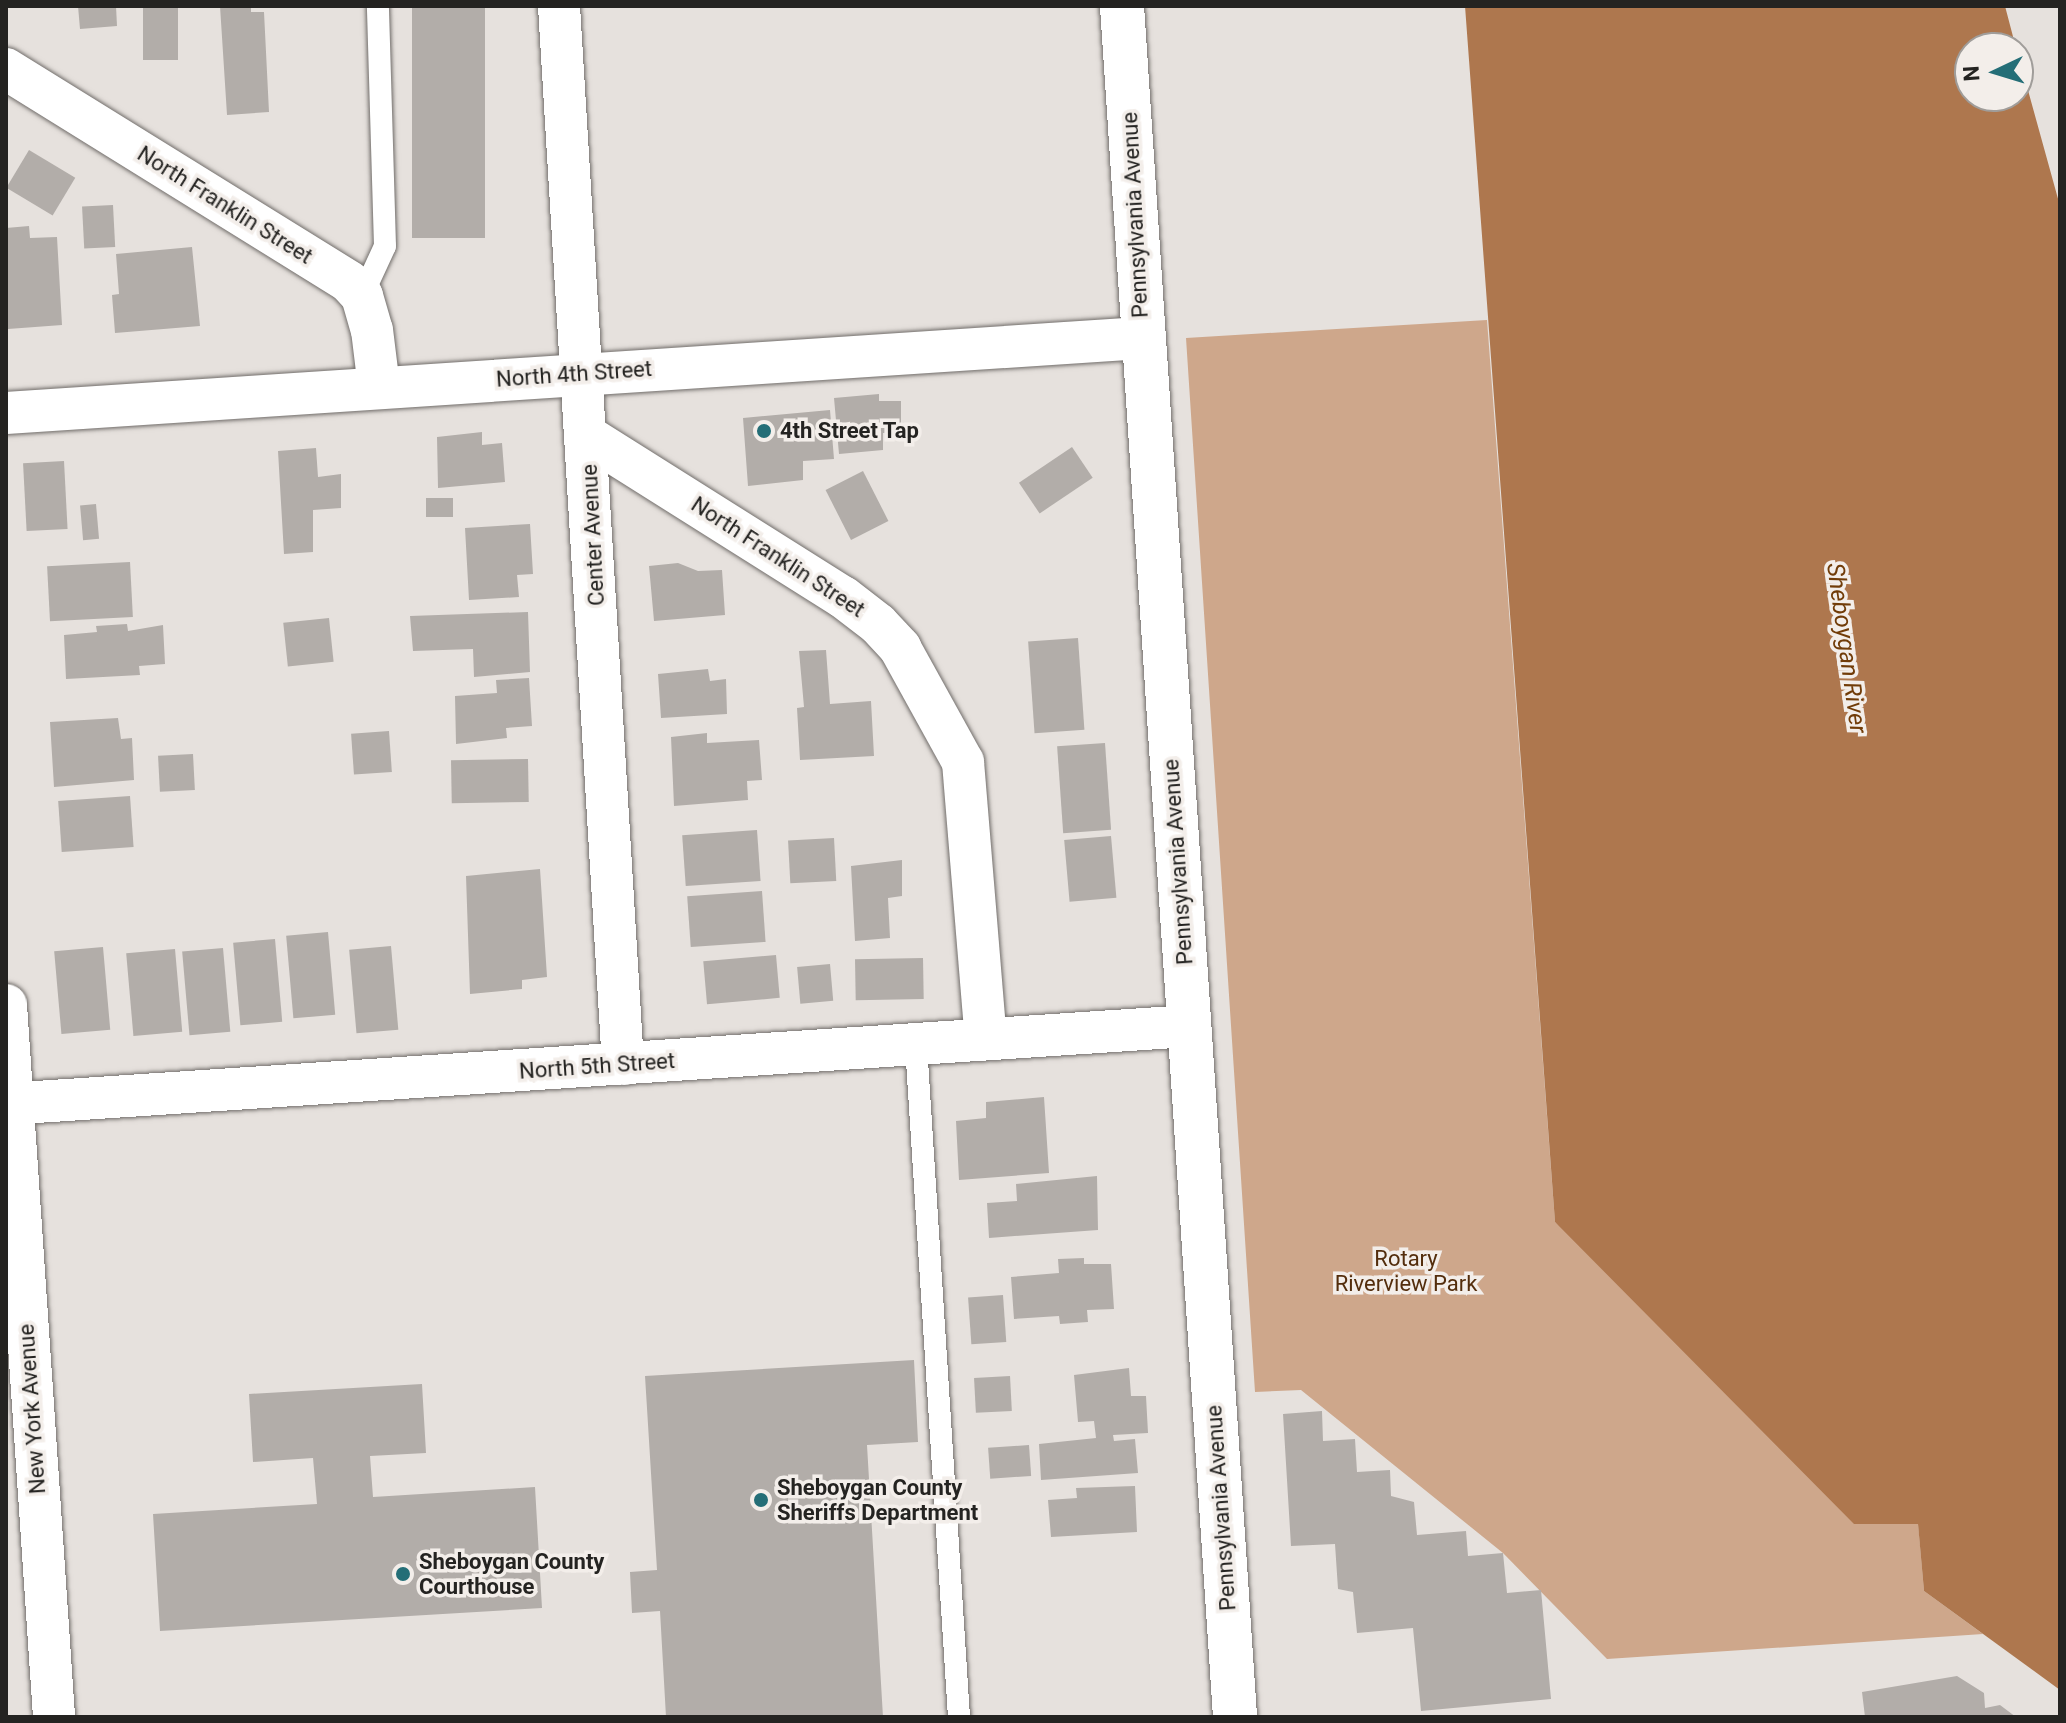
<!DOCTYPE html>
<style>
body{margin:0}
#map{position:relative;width:2066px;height:1723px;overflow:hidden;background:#e6e1dd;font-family:Roboto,sans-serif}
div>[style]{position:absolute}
.green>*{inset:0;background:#cea78b}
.water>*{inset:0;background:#ae774e}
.building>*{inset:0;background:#b2ada9;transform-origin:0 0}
.roads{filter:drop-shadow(0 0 2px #716d6a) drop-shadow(0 0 2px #716d6a)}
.lane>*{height:22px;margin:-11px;padding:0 11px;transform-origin:11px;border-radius:11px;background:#fff}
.street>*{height:42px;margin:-21px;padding:0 21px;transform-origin:21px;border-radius:21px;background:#fff}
.secondary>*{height:44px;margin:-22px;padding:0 22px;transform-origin:22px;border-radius:22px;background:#fff}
.dots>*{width:22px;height:22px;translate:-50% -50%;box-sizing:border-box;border:4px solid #f3eeea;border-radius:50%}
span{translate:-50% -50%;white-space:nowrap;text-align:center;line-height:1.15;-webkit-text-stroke:7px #f3eeea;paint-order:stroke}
.street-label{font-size:22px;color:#242321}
.poi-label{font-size:22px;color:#242321;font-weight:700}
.left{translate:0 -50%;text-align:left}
.park-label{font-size:22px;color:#532d0c}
.water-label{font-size:24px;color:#713c08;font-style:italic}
.frame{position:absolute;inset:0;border:8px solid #242321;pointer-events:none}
.north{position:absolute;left:1954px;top:32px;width:80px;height:80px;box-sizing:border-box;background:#f3eeea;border:2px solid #a09d9a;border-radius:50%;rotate:266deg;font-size:22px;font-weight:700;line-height:32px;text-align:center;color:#242321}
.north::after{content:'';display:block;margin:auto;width:28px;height:36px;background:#246e77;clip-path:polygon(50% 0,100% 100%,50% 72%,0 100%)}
</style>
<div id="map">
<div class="green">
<i style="clip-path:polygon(1487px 320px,1555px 1222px,1918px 1523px,1924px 1591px,1983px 1634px,1607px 1659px,1503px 1553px,1301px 1390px,1255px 1392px,1186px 338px)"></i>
</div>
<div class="water">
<i style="clip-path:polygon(1465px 6px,2005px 6px,2016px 48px,1970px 48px,1970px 96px,2018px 96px,2018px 54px,2060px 206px,2060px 1690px,1924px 1591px,1918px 1524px,1854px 1524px,1555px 1222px)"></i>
</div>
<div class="building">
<i style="clip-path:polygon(78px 6px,116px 6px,117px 26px,80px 29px)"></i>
<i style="left:143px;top:6px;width:35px;height:54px"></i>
<i style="clip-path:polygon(220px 6px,251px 6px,251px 12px,264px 12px,269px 112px,227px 115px)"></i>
<i style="left:412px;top:6px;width:73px;height:232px"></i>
<i style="left:29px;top:150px;width:54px;height:44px;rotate:31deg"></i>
<i style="left:113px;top:205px;width:42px;height:31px;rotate:87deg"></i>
<i style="clip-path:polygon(29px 226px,30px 238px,57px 237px,62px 325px,8px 329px,6px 228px)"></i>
<i style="clip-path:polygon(192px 247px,200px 326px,115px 333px,112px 295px,119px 294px,116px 254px)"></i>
<i style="clip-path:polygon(879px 394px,879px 401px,901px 401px,901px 432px,883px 433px,883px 450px,839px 454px,834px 398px)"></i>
<i style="clip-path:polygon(830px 410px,834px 459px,803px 461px,803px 480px,748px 486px,743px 418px)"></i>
<i style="clip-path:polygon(482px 432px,482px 445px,502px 443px,505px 482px,438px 488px,437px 437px)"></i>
<i style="left:1072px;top:447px;width:37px;height:64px;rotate:56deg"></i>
<i style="clip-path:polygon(316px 448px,318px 477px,341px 474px,341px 508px,313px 510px,313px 552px,284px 554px,278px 451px)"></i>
<i style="left:64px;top:461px;width:68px;height:41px;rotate:87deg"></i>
<i style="left:863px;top:471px;width:56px;height:42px;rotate:63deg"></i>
<i style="left:453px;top:498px;width:19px;height:27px;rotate:90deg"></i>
<i style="left:96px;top:504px;width:35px;height:16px;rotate:85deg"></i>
<i style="clip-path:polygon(530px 524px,533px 574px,517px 575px,519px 597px,469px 600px,465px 528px)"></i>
<i style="left:130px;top:562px;width:55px;height:83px;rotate:87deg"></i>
<i style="clip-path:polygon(678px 563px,698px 571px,722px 570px,725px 615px,654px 621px,649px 566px)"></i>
<i style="clip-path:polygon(528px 612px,530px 672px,474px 677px,473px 649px,413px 651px,410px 616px)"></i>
<i style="left:329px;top:618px;width:44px;height:46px;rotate:84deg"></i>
<i style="clip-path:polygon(127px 624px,128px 631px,163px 625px,165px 664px,139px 666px,140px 675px,66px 679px,64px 635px,97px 632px,96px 626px)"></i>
<i style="left:1078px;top:638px;width:92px;height:50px;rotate:86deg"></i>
<i style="clip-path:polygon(826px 650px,830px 704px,871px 701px,874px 756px,800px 760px,797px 708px,804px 707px,799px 651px)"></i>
<i style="clip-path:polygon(708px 669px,710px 681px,726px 679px,727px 714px,661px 718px,658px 674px)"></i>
<i style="clip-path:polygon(529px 678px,532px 726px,506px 728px,507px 738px,456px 744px,455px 696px,497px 693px,496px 680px)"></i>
<i style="clip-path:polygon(118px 718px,121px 739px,132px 738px,134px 780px,54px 787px,50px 722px)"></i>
<i style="left:389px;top:731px;width:41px;height:38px;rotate:86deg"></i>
<i style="clip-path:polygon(707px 733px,707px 743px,759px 740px,762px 780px,747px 781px,748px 800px,674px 806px,671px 737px)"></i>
<i style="left:1105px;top:743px;width:87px;height:48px;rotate:86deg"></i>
<i style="left:193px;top:754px;width:36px;height:35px;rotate:87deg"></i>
<i style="left:528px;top:759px;width:43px;height:77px;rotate:89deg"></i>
<i style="left:130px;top:796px;width:51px;height:72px;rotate:86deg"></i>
<i style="left:757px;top:830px;width:51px;height:75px;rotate:86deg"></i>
<i style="left:1111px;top:836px;width:62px;height:47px;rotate:85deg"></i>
<i style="left:834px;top:838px;width:43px;height:46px;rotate:87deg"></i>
<i style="clip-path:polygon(902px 860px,902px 896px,888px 898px,890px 938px,855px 941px,851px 866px)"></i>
<i style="clip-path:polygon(540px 869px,547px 977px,522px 980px,522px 989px,470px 994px,466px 876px)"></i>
<i style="left:762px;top:891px;width:51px;height:75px;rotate:86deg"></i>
<i style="left:328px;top:932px;width:83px;height:42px;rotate:85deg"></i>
<i style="left:275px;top:939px;width:83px;height:42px;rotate:85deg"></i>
<i style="left:391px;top:946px;width:84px;height:42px;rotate:85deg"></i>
<i style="left:103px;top:947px;width:83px;height:49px;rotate:85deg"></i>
<i style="left:223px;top:948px;width:84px;height:41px;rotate:85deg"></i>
<i style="left:175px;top:949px;width:83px;height:49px;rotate:85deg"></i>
<i style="left:776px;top:955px;width:43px;height:73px;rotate:85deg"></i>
<i style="left:923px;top:958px;width:41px;height:68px;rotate:89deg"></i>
<i style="left:830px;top:964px;width:37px;height:33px;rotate:85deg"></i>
<i style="clip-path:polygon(1044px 1097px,1049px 1173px,959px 1180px,956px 1121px,986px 1118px,986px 1102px)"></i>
<i style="clip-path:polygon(1097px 1176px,1098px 1230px,989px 1238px,987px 1203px,1017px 1201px,1016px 1184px)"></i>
<i style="clip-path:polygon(1084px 1258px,1084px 1264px,1111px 1264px,1114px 1309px,1087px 1310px,1088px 1322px,1060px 1324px,1059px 1316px,1014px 1319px,1011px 1277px,1059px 1273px,1058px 1259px)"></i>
<i style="left:1003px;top:1295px;width:47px;height:35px;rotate:86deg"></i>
<i style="clip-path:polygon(914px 1360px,918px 1442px,867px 1445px,883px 1717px,666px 1717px,660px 1611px,632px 1613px,630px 1572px,657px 1570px,645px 1376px)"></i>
<i style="clip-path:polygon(1129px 1368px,1131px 1396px,1146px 1396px,1148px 1433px,1113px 1435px,1114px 1441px,1135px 1439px,1138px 1473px,1041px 1480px,1039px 1444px,1096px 1438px,1094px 1421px,1078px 1422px,1074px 1375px)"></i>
<i style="left:1010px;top:1376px;width:35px;height:36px;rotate:87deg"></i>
<i style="clip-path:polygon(422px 1384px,426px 1453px,370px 1456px,373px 1497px,535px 1487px,542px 1608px,160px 1631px,153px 1514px,317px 1504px,313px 1458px,253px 1462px,249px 1394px)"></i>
<i style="clip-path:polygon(1322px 1411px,1323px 1441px,1355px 1439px,1357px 1472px,1390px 1470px,1391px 1496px,1414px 1502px,1417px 1535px,1466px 1531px,1468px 1556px,1503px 1553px,1507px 1593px,1541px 1590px,1551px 1699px,1421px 1711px,1413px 1628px,1357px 1633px,1353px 1592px,1338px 1589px,1335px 1544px,1291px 1546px,1283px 1414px)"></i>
<i style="left:1029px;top:1445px;width:31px;height:41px;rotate:86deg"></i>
<i style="clip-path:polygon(1135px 1486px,1137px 1532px,1051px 1537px,1048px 1500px,1077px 1498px,1076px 1488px)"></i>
<i style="clip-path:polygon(1957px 1676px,1984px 1693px,1985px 1708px,2000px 1705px,2016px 1717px,1865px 1717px,1862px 1692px)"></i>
</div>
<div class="roads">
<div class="lane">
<i style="left:362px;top:296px;width:55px;rotate:-65.3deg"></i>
<i style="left:385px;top:246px;width:240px;rotate:-91.7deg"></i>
<i style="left:916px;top:1045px;width:673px;rotate:86.34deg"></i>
</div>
<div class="street">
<i style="left:559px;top:6px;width:1060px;rotate:86.54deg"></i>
<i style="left:6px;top:69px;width:404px;rotate:31.8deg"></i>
<i style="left:349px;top:282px;width:19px;rotate:47deg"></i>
<i style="left:362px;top:296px;width:35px;rotate:74deg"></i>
<i style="left:372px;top:330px;width:57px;rotate:83deg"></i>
<i style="left:6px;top:413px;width:1138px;rotate:-3.78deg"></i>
<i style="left:587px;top:436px;width:302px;rotate:32.2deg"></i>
<i style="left:843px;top:597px;width:44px;rotate:37.6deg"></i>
<i style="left:878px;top:624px;width:33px;rotate:47deg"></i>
<i style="left:900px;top:648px;width:130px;rotate:61.1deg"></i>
<i style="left:963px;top:762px;width:278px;rotate:85.3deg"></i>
<i style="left:6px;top:1005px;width:714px;rotate:86.14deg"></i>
<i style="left:6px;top:1104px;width:1186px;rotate:-3.77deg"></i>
</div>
<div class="secondary">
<i style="left:1122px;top:6px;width:1715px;rotate:86.22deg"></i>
</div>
</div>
<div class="dots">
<i style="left:764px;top:431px;background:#246e77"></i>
<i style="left:761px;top:1500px;background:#246e77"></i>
<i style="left:403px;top:1574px;background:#246e77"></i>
</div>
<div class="street-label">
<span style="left:225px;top:205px;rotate:32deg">North Franklin Street</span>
<span style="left:1135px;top:215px;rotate:-93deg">Pennsylvania Avenue</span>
<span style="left:574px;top:374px;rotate:-4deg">North 4th Street</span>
<span style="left:593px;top:535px;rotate:-93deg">Center Avenue</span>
<span style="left:778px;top:557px;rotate:33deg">North Franklin Street</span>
<span style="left:1178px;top:862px;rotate:-94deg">Pennsylvania Avenue</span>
<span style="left:597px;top:1066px;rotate:-4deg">North 5th Street</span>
<span style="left:32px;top:1409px;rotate:-94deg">New York Avenue</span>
<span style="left:1221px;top:1508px;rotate:-94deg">Pennsylvania Avenue</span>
</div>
<div class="poi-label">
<span class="left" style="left:780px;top:431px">4th Street Tap</span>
<span class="left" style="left:777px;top:1500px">Sheboygan County<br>Sheriffs Department</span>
<span class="left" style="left:419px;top:1574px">Sheboygan County<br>Courthouse</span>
</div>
<div class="park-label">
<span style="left:1406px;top:1271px">Rotary<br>Riverview Park</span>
</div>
<div class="water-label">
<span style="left:1846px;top:648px;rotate:82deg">Sheboygan River</span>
</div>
<div class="frame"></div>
<div class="north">N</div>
</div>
